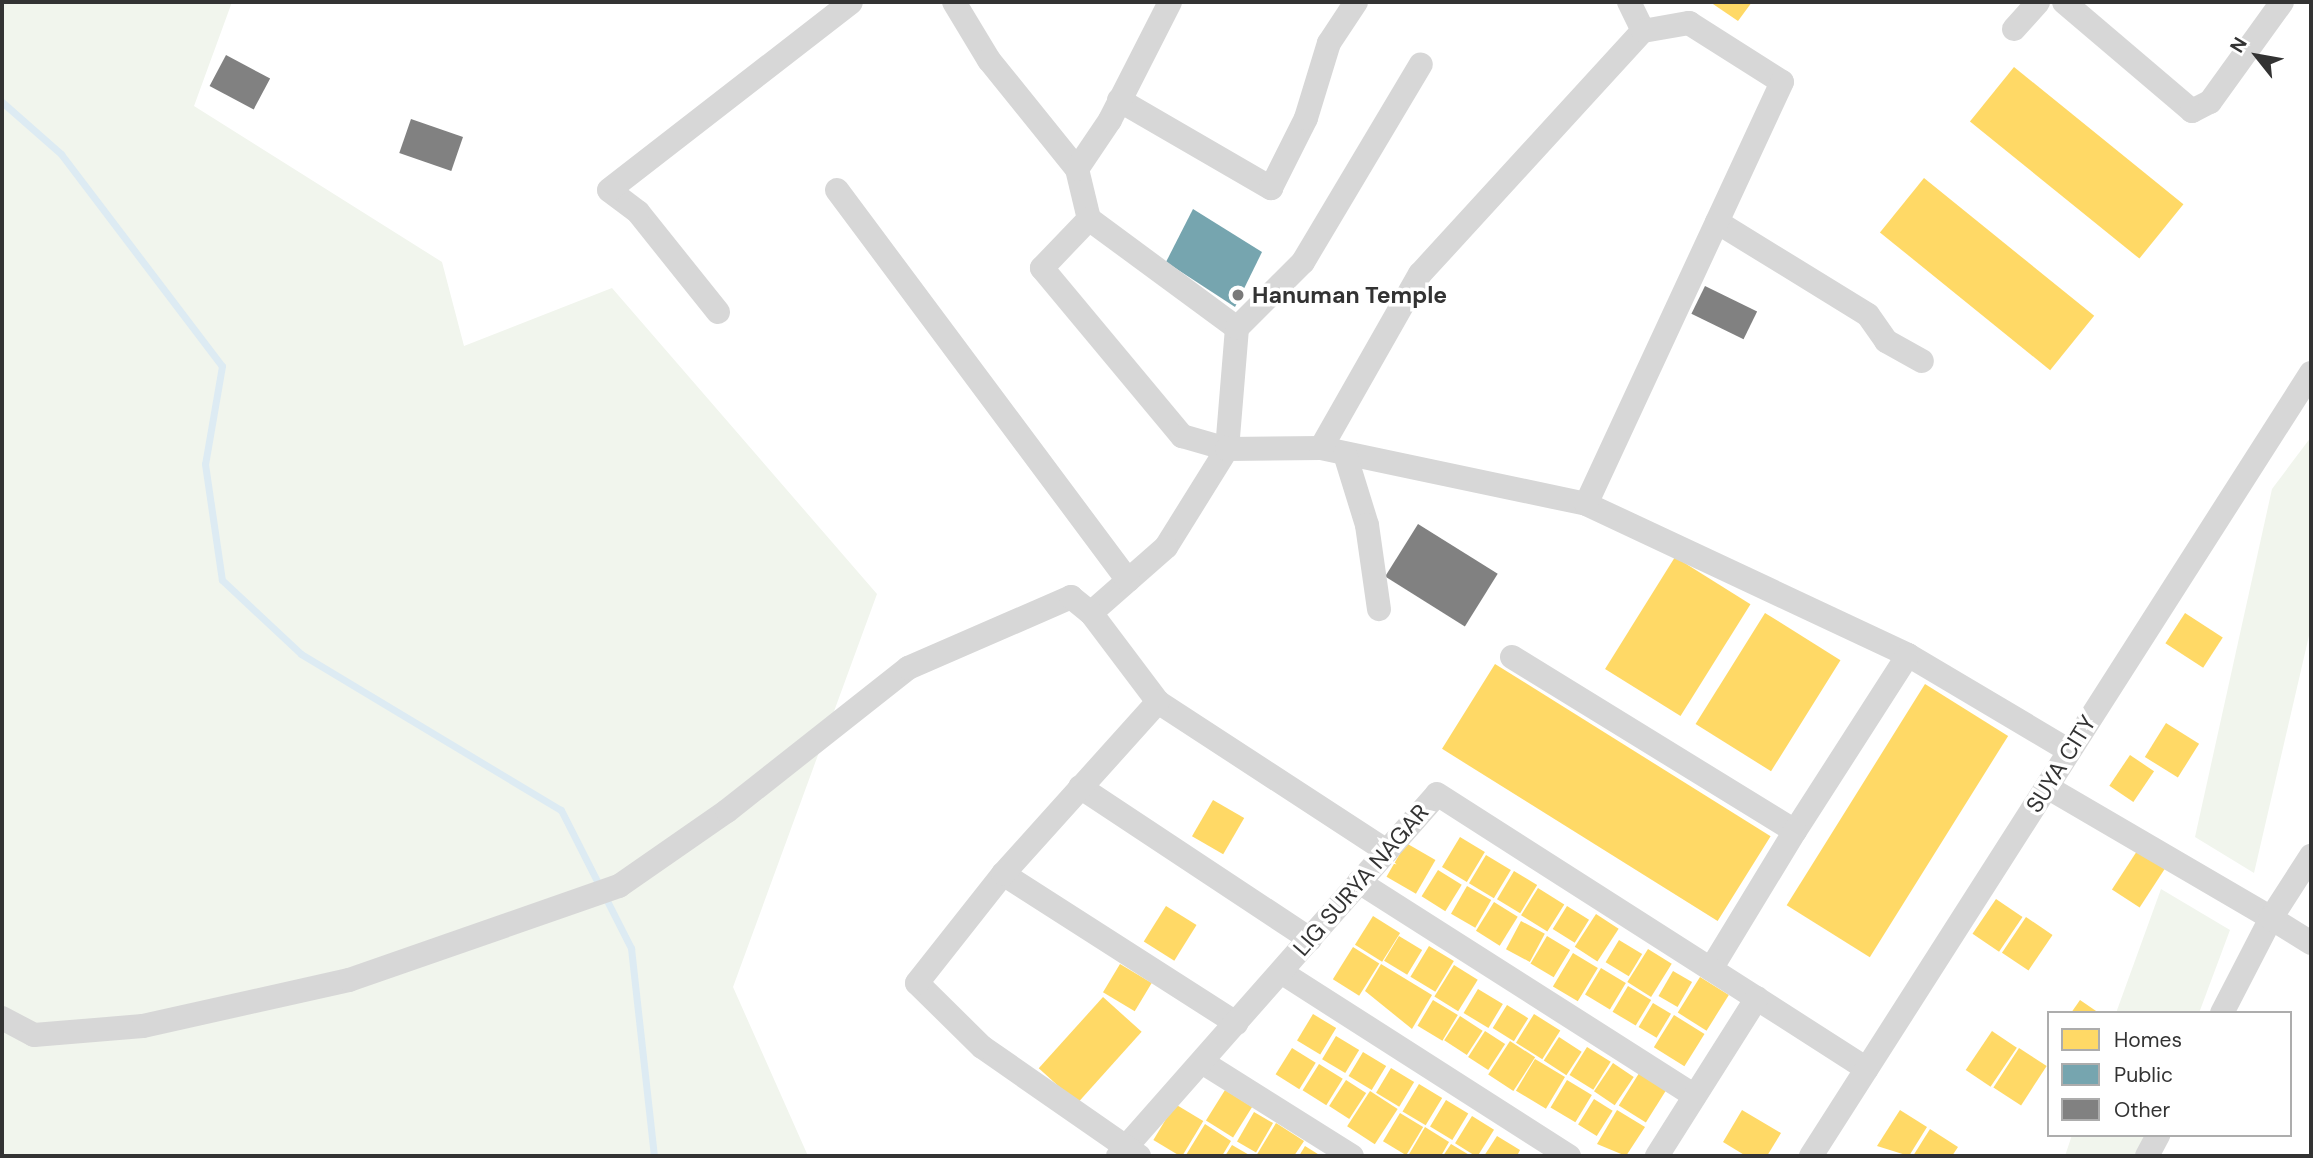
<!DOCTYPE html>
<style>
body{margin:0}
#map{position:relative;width:2313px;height:1158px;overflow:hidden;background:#fff;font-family:"DM Sans",sans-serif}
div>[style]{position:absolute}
.green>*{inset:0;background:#f1f5ed}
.homes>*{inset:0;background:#ffd966;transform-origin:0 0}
.public>*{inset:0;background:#76a5af}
.stream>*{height:7px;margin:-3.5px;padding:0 3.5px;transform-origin:3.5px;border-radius:3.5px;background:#ddebf3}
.building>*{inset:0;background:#818181;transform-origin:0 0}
.minor>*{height:24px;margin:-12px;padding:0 12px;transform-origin:12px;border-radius:12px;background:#d7d7d7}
.dots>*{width:19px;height:19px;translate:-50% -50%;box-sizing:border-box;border:4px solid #fff;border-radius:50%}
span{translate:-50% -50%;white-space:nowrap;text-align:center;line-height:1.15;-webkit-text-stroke:7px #fff;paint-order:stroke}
.poi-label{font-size:23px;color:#333;font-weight:700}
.left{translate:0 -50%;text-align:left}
.street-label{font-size:23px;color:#333}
.frame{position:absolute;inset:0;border:4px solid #333;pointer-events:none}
.legend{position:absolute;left:2047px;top:1011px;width:245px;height:126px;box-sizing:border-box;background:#fff;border:2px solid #adadad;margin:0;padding:9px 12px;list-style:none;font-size:21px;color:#333}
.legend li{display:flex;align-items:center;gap:14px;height:35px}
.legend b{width:35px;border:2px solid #adadad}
.north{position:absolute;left:2222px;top:21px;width:70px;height:70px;-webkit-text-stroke:5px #fff;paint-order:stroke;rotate:301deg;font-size:19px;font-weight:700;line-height:28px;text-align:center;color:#333}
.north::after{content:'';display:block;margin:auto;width:24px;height:32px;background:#333;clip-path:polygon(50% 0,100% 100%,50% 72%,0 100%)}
</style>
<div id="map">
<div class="green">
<i style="clip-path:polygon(2px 2px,232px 2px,194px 106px,442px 262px,464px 346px,612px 288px,877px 594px,733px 987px,808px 1156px,2px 1156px)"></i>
<i style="clip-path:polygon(2311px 437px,2311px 627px,2254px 873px,2195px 837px,2272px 489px)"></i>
<i style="clip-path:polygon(2161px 889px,2230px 930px,2199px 1013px,2116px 1013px)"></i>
<i style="clip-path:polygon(2072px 1135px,2152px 1135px,2144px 1156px,2065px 1156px)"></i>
</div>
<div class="homes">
<i style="clip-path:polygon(1710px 2px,1752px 2px,1738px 21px)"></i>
<i style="left:2014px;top:67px;width:218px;height:70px;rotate:39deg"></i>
<i style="left:1924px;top:178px;width:219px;height:70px;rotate:39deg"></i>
<i style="left:1675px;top:557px;width:89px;height:132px;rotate:32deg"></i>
<i style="left:1765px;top:613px;width:89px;height:131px;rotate:32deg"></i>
<i style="left:2185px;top:613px;width:45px;height:36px;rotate:33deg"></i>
<i style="left:1495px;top:664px;width:325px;height:100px;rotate:32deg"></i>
<i style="left:1925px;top:684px;width:98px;height:261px;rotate:32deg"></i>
<i style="left:2166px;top:723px;width:39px;height:40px;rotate:32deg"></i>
<i style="left:2130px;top:755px;width:29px;height:37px;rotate:34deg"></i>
<i style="left:1213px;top:800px;width:36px;height:42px;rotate:30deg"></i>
<i style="left:1460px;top:837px;width:29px;height:35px;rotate:31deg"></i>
<i style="left:1406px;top:843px;width:34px;height:39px;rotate:30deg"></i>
<i style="left:2137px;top:851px;width:33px;height:46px;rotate:33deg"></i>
<i style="left:1486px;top:855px;width:29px;height:33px;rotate:31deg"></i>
<i style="left:1438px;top:870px;width:28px;height:31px;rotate:32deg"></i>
<i style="left:1514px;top:871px;width:27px;height:33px;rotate:31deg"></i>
<i style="left:1467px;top:886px;width:28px;height:32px;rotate:30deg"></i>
<i style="left:1538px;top:888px;width:31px;height:32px;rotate:32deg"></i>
<i style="left:1996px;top:899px;width:32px;height:42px;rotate:34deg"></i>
<i style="left:1494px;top:902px;width:28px;height:34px;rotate:32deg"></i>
<i style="left:1166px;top:906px;width:36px;height:42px;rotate:32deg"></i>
<i style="left:1567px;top:906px;width:26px;height:27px;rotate:32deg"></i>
<i style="left:1596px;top:914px;width:27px;height:39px;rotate:33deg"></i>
<i style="left:1373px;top:916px;width:32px;height:34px;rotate:32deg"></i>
<i style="left:2026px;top:917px;width:32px;height:43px;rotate:34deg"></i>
<i style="left:1521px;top:921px;width:27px;height:32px;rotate:28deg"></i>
<i style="left:1399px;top:936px;width:27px;height:29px;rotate:31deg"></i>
<i style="left:1547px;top:936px;width:27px;height:32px;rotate:31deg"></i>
<i style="left:1619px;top:940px;width:27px;height:26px;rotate:31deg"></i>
<i style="left:1429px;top:946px;width:29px;height:36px;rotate:31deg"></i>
<i style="left:1353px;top:947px;width:31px;height:38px;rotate:32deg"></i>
<i style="left:1648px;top:949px;width:28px;height:39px;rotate:32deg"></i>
<i style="left:1573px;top:953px;width:29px;height:39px;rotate:31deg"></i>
<i style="left:1120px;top:964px;width:37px;height:33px;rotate:31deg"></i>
<i style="clip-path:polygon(1381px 964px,1432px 995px,1412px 1029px,1365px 991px)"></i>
<i style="left:1454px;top:965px;width:28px;height:37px;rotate:32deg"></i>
<i style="left:1601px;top:968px;width:29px;height:31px;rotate:31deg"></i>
<i style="left:1673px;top:971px;width:22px;height:29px;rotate:30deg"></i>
<i style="left:1700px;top:977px;width:34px;height:42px;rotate:32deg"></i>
<i style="left:1628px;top:986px;width:27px;height:30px;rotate:31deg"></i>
<i style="left:1478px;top:989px;width:29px;height:28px;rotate:31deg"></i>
<i style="left:1103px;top:997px;width:52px;height:96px;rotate:42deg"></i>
<i style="left:1433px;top:1000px;width:29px;height:30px;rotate:31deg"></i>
<i style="clip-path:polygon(2080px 1000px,2099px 1013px,2071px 1013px)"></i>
<i style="left:1653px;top:1003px;width:21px;height:28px;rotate:31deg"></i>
<i style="left:1507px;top:1005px;width:25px;height:27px;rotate:32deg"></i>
<i style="left:1313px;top:1014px;width:27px;height:31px;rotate:31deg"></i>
<i style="left:1534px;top:1014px;width:31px;height:34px;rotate:32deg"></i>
<i style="left:1674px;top:1015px;width:36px;height:38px;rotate:32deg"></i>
<i style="left:1460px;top:1016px;width:27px;height:29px;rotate:33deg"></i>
<i style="left:1485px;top:1031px;width:24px;height:31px;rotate:33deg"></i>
<i style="left:1992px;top:1031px;width:30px;height:47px;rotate:34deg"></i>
<i style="left:1336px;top:1036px;width:27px;height:27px;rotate:31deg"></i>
<i style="left:1559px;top:1037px;width:27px;height:28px;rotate:33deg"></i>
<i style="left:1510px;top:1041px;width:30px;height:40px;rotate:33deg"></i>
<i style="left:1587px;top:1047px;width:28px;height:33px;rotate:32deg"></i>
<i style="left:1292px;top:1048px;width:28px;height:31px;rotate:32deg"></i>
<i style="left:2019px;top:1048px;width:33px;height:47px;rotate:33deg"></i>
<i style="left:1363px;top:1052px;width:27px;height:28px;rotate:31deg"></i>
<i style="left:1535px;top:1059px;width:35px;height:37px;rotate:31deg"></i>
<i style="left:1613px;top:1063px;width:25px;height:34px;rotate:34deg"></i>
<i style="left:1319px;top:1064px;width:28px;height:31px;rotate:32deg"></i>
<i style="left:1391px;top:1068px;width:27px;height:29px;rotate:31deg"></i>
<i style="left:1641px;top:1070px;width:32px;height:42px;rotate:32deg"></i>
<i style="left:1346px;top:1080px;width:24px;height:31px;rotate:33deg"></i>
<i style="left:1567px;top:1080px;width:29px;height:32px;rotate:31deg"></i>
<i style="left:1419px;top:1084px;width:27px;height:32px;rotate:31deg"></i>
<i style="left:1225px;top:1090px;width:32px;height:36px;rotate:32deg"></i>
<i style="left:1370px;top:1091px;width:33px;height:42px;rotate:33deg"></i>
<i style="left:1594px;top:1099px;width:22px;height:30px;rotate:32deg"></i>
<i style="left:1446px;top:1100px;width:26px;height:31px;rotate:31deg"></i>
<i style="left:1175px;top:1104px;width:33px;height:42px;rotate:31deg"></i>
<i style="clip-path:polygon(1617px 1110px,1645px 1127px,1626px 1156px,1597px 1144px)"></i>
<i style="clip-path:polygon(1742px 1110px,1781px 1133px,1767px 1156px,1746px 1156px,1723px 1142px)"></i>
<i style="clip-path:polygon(1900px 1110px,1927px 1127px,1909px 1156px,1877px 1146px)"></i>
<i style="left:1254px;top:1112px;width:22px;height:34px;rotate:30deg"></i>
<i style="left:1400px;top:1113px;width:27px;height:33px;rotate:31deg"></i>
<i style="left:1472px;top:1116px;width:26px;height:32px;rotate:32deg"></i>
<i style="clip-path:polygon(1276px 1123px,1304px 1141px,1294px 1156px,1256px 1156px)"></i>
<i style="clip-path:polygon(1205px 1124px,1231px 1141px,1222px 1156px,1186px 1155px)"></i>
<i style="clip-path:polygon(1425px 1127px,1449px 1142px,1441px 1156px,1408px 1156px)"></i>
<i style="clip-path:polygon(1930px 1129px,1958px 1147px,1952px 1156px,1913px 1156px)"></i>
<i style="clip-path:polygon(1497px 1136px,1520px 1150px,1517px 1156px,1484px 1156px)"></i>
<i style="clip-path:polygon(1451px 1144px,1471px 1156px,1443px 1156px)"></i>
<i style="clip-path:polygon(1232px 1145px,1251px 1156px,1225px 1156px)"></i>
<i style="clip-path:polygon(1305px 1146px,1321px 1156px,1299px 1156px)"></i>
</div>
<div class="public">
<i style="clip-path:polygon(1193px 209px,1262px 252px,1235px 307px,1166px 262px)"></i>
</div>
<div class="stream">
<i style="left:2px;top:102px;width:79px;rotate:41.4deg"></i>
<i style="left:61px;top:154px;width:266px;rotate:52.8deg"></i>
<i style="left:222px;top:366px;width:99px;rotate:99.8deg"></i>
<i style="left:205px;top:464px;width:117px;rotate:81.7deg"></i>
<i style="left:222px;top:580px;width:108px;rotate:43.1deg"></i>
<i style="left:301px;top:654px;width:303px;rotate:31deg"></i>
<i style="left:561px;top:810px;width:155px;rotate:63.1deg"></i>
<i style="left:631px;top:948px;width:209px;rotate:83.7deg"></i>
</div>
<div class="building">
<i style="left:226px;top:55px;width:50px;height:35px;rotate:28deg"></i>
<i style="left:411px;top:119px;width:55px;height:36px;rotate:19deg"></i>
<i style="left:1705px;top:286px;width:58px;height:31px;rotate:26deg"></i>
<i style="left:1418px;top:524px;width:94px;height:62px;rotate:32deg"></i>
</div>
<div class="minor">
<i style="left:954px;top:2px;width:68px;rotate:58.9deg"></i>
<i style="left:989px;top:60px;width:140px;rotate:51.1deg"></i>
<i style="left:1077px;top:169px;width:51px;rotate:76.5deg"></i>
<i style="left:1089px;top:219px;width:184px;rotate:36.4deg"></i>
<i style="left:1237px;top:328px;width:121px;rotate:94.7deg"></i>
<i style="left:1227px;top:449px;width:115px;rotate:121.9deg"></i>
<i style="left:1166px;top:547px;width:100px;rotate:138.7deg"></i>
<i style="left:1091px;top:613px;width:111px;rotate:53deg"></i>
<i style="left:1158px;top:702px;width:273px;rotate:33.1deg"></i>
<i style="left:1629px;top:2px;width:32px;rotate:64deg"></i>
<i style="left:2064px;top:2px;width:168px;rotate:40.4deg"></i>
<i style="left:2192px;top:111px;width:20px;rotate:-27deg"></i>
<i style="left:2210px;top:102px;width:123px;rotate:-54.2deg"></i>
<i style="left:2014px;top:29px;width:36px;rotate:-48deg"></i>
<i style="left:1119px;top:100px;width:176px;rotate:30.1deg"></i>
<i style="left:1271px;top:188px;width:78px;rotate:-63.4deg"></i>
<i style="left:1306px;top:118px;width:78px;rotate:-73deg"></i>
<i style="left:1329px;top:43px;width:49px;rotate:-56.6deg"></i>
<i style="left:1077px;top:169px;width:59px;rotate:-56deg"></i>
<i style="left:1110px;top:120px;width:132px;rotate:-63deg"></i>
<i style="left:837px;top:190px;width:487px;rotate:53.3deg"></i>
<i style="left:1089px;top:219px;width:68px;rotate:133.8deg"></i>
<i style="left:1042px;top:268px;width:219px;rotate:50.2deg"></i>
<i style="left:1182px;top:436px;width:47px;rotate:16.1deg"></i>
<i style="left:1227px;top:449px;width:94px;rotate:-0.6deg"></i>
<i style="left:1321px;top:448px;width:271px;rotate:11.9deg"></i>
<i style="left:1586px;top:504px;width:356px;rotate:25.1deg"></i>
<i style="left:1908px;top:655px;width:186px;rotate:30.7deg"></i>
<i style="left:1717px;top:222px;width:177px;rotate:31.6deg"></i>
<i style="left:1868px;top:315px;width:32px;rotate:55deg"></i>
<i style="left:1886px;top:341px;width:41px;rotate:29.1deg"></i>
<i style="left:718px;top:312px;width:128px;rotate:-128.7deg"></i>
<i style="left:638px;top:212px;width:36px;rotate:-143deg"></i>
<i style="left:609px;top:190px;width:306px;rotate:-37.8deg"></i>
<i style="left:1237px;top:328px;width:93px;rotate:-45deg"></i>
<i style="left:1303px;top:262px;width:230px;rotate:-59.2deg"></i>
<i style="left:1321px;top:448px;width:200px;rotate:-60.4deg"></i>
<i style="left:1420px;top:274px;width:330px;rotate:-47.5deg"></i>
<i style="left:1643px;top:31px;width:47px;rotate:-9.9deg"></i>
<i style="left:1689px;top:23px;width:110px;rotate:32.4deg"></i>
<i style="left:1782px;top:82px;width:465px;rotate:114.9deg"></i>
<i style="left:1345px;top:454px;width:74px;rotate:72.8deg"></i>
<i style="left:1367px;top:525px;width:85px;rotate:81.9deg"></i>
<i style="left:1512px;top:657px;width:332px;rotate:31.6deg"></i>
<i style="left:1795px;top:831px;width:209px;rotate:-57.3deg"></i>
<i style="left:1080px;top:787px;width:276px;rotate:33.5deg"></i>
<i style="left:2047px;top:787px;width:259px;rotate:30.3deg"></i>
<i style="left:2271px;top:918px;width:74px;rotate:-57.2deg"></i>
<i style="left:1003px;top:874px;width:277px;rotate:32.6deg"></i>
<i style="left:1359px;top:882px;width:398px;rotate:32.5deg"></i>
<i style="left:1711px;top:969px;width:162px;rotate:-58.7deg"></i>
<i style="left:1281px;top:972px;width:342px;rotate:32.6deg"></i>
<i style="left:2222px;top:1013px;width:107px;rotate:-62.7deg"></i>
<i style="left:2271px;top:918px;width:47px;rotate:32deg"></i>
<i style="left:2px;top:1018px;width:36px;rotate:28deg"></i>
<i style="left:34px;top:1035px;width:109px;rotate:-4.7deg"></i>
<i style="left:143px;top:1026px;width:211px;rotate:-12.6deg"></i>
<i style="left:349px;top:980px;width:286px;rotate:-19.2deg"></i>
<i style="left:619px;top:886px;width:131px;rotate:-34.8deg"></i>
<i style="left:727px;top:811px;width:231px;rotate:-38.3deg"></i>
<i style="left:908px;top:668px;width:178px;rotate:-23.5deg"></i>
<i style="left:1071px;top:597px;width:26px;rotate:39deg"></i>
<i style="left:1202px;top:1062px;width:177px;rotate:32.1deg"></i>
<i style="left:1118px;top:1156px;width:482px;rotate:-48.6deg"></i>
<i style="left:1437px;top:794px;width:510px;rotate:32.6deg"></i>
<i style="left:1139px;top:1156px;width:191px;rotate:-145.2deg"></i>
<i style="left:982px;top:1047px;width:91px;rotate:-135.4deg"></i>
<i style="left:917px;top:983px;width:139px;rotate:-51.7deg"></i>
<i style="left:1003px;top:874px;width:232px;rotate:-48deg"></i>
<i style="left:1657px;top:1156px;width:187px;rotate:-57.7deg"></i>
<i style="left:1811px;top:1156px;width:929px;rotate:-57.44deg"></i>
<i style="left:2147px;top:1156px;width:24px;rotate:-62deg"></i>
</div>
<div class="dots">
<i style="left:1238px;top:295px;background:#7a7a7a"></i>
</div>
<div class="poi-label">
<span class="left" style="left:1252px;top:295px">Hanuman Temple</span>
</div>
<div class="street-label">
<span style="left:2061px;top:764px;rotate:-58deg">SUYA CITY</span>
<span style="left:1361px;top:880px;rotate:-49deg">LIG SURYA NAGAR</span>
</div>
<div class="frame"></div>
<ul class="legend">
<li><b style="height:19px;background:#ffd966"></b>Homes</li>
<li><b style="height:19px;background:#76a5af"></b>Public</li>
<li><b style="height:19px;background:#818181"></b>Other</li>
</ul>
<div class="north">N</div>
</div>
